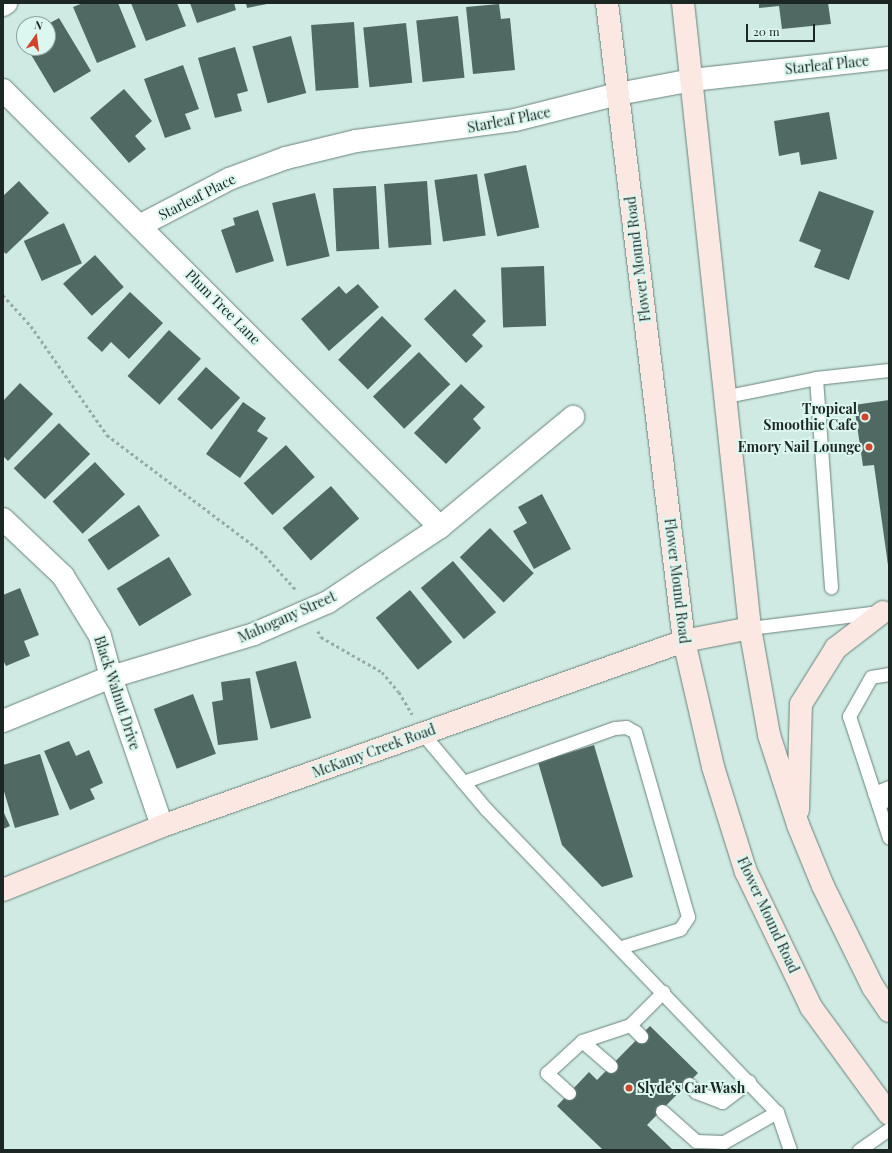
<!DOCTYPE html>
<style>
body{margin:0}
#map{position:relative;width:892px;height:1153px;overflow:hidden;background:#cfeae2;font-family:"Playfair Display",serif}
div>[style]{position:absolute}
.building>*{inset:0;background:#516963;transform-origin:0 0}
.path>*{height:2.5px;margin-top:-1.25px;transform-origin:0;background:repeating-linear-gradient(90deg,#95aba4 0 3px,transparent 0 6px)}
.roads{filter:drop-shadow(0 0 1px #6a837c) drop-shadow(0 0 1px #6a837c)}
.lane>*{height:13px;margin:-6.5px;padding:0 6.5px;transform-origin:6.5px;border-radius:6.5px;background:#fff}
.street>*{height:22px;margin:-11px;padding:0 11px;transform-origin:11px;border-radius:11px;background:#fff}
.secondary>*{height:22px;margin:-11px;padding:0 11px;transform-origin:11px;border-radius:11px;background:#fce8e3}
.dots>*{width:11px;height:11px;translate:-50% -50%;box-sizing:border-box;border:2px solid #dcf7ef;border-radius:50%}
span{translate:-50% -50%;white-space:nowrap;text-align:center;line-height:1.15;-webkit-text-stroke:4px #dcf7ef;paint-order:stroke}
.street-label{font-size:14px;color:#1c2623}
.poi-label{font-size:14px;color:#1c2623;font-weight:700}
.right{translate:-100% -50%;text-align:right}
.left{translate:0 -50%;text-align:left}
.frame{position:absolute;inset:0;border:4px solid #1c2623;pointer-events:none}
.north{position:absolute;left:16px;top:16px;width:40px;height:40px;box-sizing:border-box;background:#dcf7ef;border:1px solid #8fa39d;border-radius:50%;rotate:14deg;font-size:11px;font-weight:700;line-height:16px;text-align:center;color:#1c2623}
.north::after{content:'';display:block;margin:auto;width:14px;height:18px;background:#d04529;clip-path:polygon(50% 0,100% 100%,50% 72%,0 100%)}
.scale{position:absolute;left:746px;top:24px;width:69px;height:18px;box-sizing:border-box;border:2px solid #1c2623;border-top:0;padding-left:5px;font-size:12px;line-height:14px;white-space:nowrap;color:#1c2623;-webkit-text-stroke:3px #dcf7ef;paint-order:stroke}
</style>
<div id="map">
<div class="building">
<i style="clip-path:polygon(83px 3px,118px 3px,136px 47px,97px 63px,73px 7px)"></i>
<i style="clip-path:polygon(131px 3px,177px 3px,186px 26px,146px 41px)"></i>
<i style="clip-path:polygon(190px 3px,234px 3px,236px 10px,197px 23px)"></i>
<i style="clip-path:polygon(246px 3px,267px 3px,267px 4px,247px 8px)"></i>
<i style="clip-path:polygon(759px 3px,828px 3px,831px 24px,782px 29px,779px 6px,759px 8px)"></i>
<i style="clip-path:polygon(499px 4px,501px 19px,510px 18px,515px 70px,473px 74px,466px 7px)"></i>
<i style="left:458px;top:16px;width:62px;height:42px;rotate:84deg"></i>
<i style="clip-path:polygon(59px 18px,91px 71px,54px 93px,27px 48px,48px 48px,48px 24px)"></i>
<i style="left:354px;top:22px;width:66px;height:43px;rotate:86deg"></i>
<i style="left:406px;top:23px;width:60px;height:43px;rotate:84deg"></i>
<i style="left:291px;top:36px;width:59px;height:40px;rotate:75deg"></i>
<i style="clip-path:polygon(235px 47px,248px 91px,237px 94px,242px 111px,215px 118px,198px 58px)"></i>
<i style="clip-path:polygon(183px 65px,199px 109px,185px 114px,191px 129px,165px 138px,144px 79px)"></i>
<i style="clip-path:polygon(124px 89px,152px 121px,135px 136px,146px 149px,129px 163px,90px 118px)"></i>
<i style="clip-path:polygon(829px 112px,837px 159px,801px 165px,799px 152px,779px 156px,774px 121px)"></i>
<i style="left:526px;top:165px;width:64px;height:43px;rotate:78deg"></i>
<i style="left:477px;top:174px;width:62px;height:43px;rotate:82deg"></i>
<i style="clip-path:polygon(19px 181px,49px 213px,6px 254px,3px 251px,3px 196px)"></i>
<i style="left:427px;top:181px;width:64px;height:43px;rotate:86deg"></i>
<i style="left:376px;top:186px;width:63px;height:43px;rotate:87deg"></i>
<i style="clip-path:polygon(819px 191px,874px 211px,849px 280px,814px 267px,821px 250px,799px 241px)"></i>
<i style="left:315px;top:193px;width:65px;height:44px;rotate:77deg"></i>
<i style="clip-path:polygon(258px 210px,274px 261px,236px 273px,221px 230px,235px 225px,233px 218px)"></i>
<i style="left:64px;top:223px;width:44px;height:44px;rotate:66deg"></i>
<i style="left:95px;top:255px;width:43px;height:43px;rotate:48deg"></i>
<i style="left:544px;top:266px;width:60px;height:43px;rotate:88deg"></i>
<i style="clip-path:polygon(358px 284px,379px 307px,329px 351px,301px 319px,339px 286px,346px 294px)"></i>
<i style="clip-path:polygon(455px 289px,486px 321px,472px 335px,483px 346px,466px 363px,424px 319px)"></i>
<i style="clip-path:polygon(130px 292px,163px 323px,129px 359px,111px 342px,102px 352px,87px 338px)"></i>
<i style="left:382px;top:316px;width:42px;height:62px;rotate:45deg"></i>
<i style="left:169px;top:330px;width:43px;height:62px;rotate:42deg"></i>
<i style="left:419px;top:352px;width:45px;height:64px;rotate:46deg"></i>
<i style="left:206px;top:367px;width:46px;height:43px;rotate:42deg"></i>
<i style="clip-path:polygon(20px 383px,53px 414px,8px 461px,3px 456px,3px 401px)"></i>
<i style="clip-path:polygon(461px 384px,485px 407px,473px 419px,481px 428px,446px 464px,414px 433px)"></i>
<i style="clip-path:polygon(889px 400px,889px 565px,888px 565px,874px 465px,863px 466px,854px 405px)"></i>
<i style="clip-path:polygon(243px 402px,266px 418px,257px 431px,268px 438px,240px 478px,206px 454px)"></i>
<i style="left:59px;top:423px;width:44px;height:64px;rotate:45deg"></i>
<i style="left:286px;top:445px;width:43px;height:57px;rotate:48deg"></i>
<i style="left:95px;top:462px;width:44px;height:58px;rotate:47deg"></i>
<i style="left:331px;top:486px;width:43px;height:64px;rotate:49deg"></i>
<i style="clip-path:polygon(542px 494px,571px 549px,534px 569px,513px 531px,527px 523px,518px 507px)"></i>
<i style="left:139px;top:505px;width:37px;height:62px;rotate:56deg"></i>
<i style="left:490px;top:528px;width:63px;height:42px;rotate:46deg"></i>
<i style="left:169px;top:557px;width:44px;height:61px;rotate:59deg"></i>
<i style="left:453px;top:561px;width:67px;height:42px;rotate:50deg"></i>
<i style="clip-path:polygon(20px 588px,39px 635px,24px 641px,30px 656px,6px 666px,3px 660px,3px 595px)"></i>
<i style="left:410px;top:590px;width:67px;height:44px;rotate:51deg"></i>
<i style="left:296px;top:661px;width:59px;height:42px;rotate:75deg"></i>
<i style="clip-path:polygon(250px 678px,258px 740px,218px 745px,212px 702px,223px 700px,221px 682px)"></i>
<i style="left:193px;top:694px;width:64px;height:42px;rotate:69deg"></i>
<i style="clip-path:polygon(69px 741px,76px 756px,89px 750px,103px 783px,90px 789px,95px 799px,70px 810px,44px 751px)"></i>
<i style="clip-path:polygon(594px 745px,633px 877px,602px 887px,562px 845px,538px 762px)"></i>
<i style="clip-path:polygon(40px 754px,59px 815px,15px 828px,3px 788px,3px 765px)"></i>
<i style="clip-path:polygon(3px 811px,10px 826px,3px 829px)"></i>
<i style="clip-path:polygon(650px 1026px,698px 1073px,647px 1125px,673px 1150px,603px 1150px,557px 1106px,589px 1072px,597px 1080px)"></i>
</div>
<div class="path">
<i style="left:3px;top:295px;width:42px;rotate:47.9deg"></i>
<i style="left:31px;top:326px;width:133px;rotate:55.1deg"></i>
<i style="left:107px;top:435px;width:193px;rotate:37deg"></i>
<i style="left:261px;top:551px;width:54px;rotate:48deg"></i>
<i style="left:318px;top:631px;width:7px;rotate:63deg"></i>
<i style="left:321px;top:637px;width:70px;rotate:29.8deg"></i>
<i style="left:382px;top:672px;width:26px;rotate:50deg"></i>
<i style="left:399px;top:692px;width:26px;rotate:59deg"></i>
</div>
<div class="roads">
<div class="lane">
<i style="left:816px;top:378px;width:210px;rotate:85.9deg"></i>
<i style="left:727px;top:396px;width:91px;rotate:-11.4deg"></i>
<i style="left:816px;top:378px;width:73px;rotate:-6.3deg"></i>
<i style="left:750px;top:628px;width:130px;rotate:-7.1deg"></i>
<i style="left:889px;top:674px;width:18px;rotate:171deg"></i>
<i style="left:871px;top:677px;width:45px;rotate:119.4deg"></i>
<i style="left:849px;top:716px;width:128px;rotate:71.8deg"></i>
<i style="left:423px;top:734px;width:98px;rotate:50deg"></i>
<i style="left:486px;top:809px;width:420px;rotate:46.2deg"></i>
<i style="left:777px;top:1112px;width:40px;rotate:71.1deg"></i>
<i style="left:463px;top:782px;width:161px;rotate:-19.6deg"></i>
<i style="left:615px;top:728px;width:11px;rotate:-5deg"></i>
<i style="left:626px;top:727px;width:10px;rotate:29deg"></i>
<i style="left:635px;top:732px;width:192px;rotate:74deg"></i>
<i style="left:688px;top:917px;width:14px;rotate:124deg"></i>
<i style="left:680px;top:929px;width:62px;rotate:163deg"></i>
<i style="left:874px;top:793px;width:16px;rotate:-22deg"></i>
<i style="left:878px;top:804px;width:12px;rotate:-24deg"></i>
<i style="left:630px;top:1025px;width:16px;rotate:45deg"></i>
<i style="left:582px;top:1041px;width:38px;rotate:41deg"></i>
<i style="left:689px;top:1084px;width:11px;rotate:49deg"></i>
<i style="left:696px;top:1092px;width:28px;rotate:21deg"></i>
<i style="left:722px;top:1102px;width:34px;rotate:-37deg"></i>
<i style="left:569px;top:1093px;width:30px;rotate:-138deg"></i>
<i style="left:547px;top:1073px;width:47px;rotate:-42.4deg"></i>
<i style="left:582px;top:1041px;width:51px;rotate:-18.4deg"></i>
<i style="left:630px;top:1025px;width:47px;rotate:-45deg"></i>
<i style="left:662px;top:1111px;width:45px;rotate:41.4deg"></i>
<i style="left:696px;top:1141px;width:28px;rotate:2deg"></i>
<i style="left:724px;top:1142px;width:61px;rotate:-29.5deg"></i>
<i style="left:859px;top:1150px;width:37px;rotate:-35deg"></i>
</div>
<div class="street">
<i style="left:3px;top:5px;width:4px;rotate:-34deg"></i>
<i style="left:3px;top:90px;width:618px;rotate:45deg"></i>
<i style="left:141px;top:225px;width:99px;rotate:-27.6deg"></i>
<i style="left:229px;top:179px;width:61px;rotate:-20.2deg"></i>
<i style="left:286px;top:158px;width:72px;rotate:-13.7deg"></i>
<i style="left:356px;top:141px;width:160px;rotate:-7.5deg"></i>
<i style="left:515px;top:120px;width:106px;rotate:-14.2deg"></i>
<i style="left:618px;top:94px;width:75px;rotate:-10.7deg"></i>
<i style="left:692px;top:80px;width:198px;rotate:-6.4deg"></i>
<i style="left:3px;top:519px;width:83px;rotate:43.5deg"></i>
<i style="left:63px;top:576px;width:70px;rotate:58.3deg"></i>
<i style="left:100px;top:636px;width:42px;rotate:75deg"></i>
<i style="left:111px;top:677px;width:157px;rotate:71.1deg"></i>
<i style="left:3px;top:721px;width:117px;rotate:-22.2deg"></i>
<i style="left:111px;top:677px;width:149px;rotate:-16.7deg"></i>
<i style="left:254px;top:634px;width:81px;rotate:-23.4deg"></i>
<i style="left:328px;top:602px;width:135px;rotate:-33.8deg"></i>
<i style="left:440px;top:527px;width:173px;rotate:-39.6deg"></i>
</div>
<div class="secondary">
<i style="left:607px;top:3px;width:643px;rotate:83.12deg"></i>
<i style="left:684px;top:641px;width:129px;rotate:77deg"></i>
<i style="left:713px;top:767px;width:110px;rotate:72.6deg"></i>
<i style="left:746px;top:872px;width:150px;rotate:64.3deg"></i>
<i style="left:811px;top:1007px;width:132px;rotate:53.9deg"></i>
<i style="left:683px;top:3px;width:629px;rotate:83.88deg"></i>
<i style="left:750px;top:628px;width:109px;rotate:79.9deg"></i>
<i style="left:769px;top:735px;width:95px;rotate:72.1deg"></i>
<i style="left:798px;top:825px;width:66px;rotate:67.7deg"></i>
<i style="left:823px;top:886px;width:113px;rotate:63.7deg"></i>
<i style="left:873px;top:987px;width:29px;rotate:56deg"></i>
<i style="left:798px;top:810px;width:106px;rotate:-88.4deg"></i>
<i style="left:801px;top:704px;width:66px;rotate:-58deg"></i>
<i style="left:836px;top:648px;width:59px;rotate:-37.5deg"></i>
<i style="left:3px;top:890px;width:171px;rotate:-21.9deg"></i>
<i style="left:162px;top:826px;width:554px;rotate:-19.51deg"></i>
<i style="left:684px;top:641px;width:67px;rotate:-11.1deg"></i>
</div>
</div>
<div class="dots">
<i style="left:865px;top:417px;background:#d04529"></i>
<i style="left:869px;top:447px;background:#d04529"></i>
<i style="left:629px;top:1088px;background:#d04529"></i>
</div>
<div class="street-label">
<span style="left:827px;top:65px;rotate:-6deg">Starleaf Place</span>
<span style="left:509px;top:120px;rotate:-11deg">Starleaf Place</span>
<span style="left:197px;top:197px;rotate:-27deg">Starleaf Place</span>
<span style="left:638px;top:259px;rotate:-97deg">Flower Mound Road</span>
<span style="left:223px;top:307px;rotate:45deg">Plum Tree Lane</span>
<span style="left:677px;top:581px;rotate:83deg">Flower Mound Road</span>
<span style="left:287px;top:617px;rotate:-24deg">Mahogany Street</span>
<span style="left:117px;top:693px;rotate:72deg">Black Walnut Drive</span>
<span style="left:374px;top:751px;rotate:-20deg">McKamy Creek Road</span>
<span style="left:768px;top:915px;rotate:65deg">Flower Mound Road</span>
</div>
<div class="poi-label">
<span class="right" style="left:857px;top:417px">Tropical<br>Smoothie Cafe</span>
<span class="right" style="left:861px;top:447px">Emory Nail Lounge</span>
<span class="left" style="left:637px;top:1088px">Slyde's Car Wash</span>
</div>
<div class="frame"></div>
<div class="north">N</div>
<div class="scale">20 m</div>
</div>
